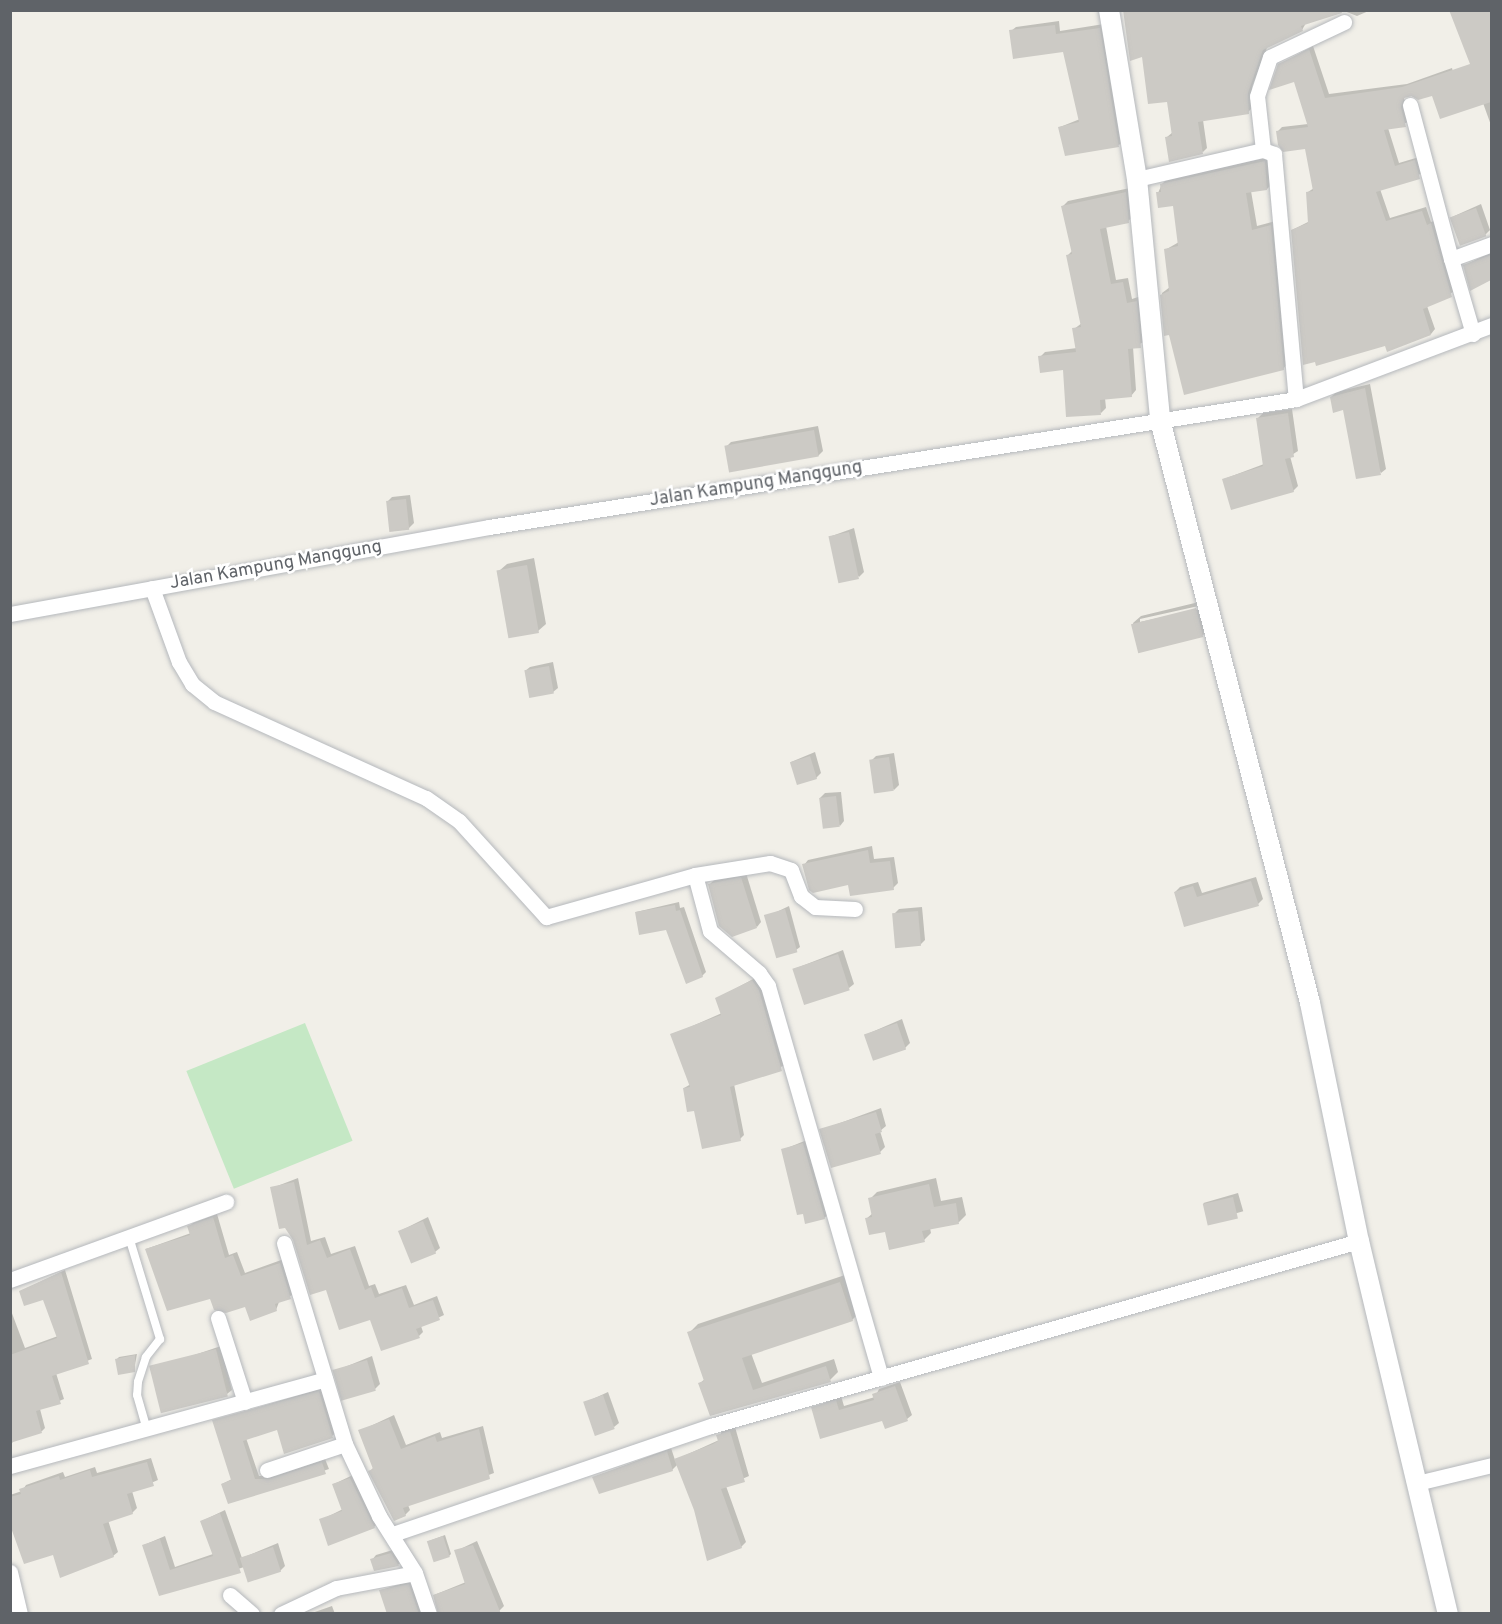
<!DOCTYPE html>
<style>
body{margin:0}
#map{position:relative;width:1502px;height:1624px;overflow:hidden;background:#f1efe8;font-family:Overpass,sans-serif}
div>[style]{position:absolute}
.green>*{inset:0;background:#c5e8c5;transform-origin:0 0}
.shadow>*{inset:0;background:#0003;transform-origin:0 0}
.building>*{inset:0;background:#cccac5;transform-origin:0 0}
.roads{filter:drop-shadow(0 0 2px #b5b8bc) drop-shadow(0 0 2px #b5b8bc)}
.service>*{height:8px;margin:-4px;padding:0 4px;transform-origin:4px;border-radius:4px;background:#fff}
.minor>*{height:15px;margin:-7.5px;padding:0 7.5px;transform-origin:7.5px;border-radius:7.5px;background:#fff}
.tertiary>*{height:20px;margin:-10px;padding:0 10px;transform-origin:10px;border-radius:10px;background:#fff}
span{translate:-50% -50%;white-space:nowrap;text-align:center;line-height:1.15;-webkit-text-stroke:5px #fff;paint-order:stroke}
.street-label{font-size:18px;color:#5f6368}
.frame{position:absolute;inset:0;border:12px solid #5f6368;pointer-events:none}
</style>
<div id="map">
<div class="green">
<i style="left:305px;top:1023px;width:127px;height:128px;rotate:68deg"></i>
</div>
<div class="shadow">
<i style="clip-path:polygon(1124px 10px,1371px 10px,1357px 16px,1344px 11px,1306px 23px,1302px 30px,1268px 45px,1252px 87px,1253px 107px,1248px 112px,1203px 120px,1207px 148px,1203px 152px,1167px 137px,1173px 132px,1168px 100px)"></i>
<i style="clip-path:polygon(1059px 21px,1060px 31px,1104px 24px,1123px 141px,1119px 145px,1060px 127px,1080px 119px,1064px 50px,1011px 31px,1016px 27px)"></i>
<i style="clip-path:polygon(1313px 46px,1329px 94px,1407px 84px,1452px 68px,1455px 80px,1492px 69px,1492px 128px,1483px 103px,1433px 94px,1418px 99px,1407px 94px,1404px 98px,1409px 122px,1388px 128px,1399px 163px,1419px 157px,1423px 173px,1380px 189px,1390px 218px,1426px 207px,1431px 222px,1436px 220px,1455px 291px,1427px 306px,1435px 329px,1431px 334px,1386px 344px,1292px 230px,1310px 221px,1308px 192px,1314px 188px,1306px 148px,1277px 132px,1282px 127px,1308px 124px,1295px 80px,1279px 65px)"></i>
<i style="clip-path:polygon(1270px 157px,1272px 184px,1267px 189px,1251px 191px,1257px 226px,1276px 221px,1288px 363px,1283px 369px,1165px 334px,1162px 293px,1170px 287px,1165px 250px,1179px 242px,1174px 204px,1158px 193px,1162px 184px,1167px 179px)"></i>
<i style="clip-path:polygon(1130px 188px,1134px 216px,1128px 221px,1106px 226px,1116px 280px,1128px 278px,1132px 299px,1141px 296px,1146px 341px,1133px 347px,1136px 390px,1131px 396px,1105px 398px,1106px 408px,1101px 413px,1065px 369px,1040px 357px,1045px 352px,1077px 348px,1074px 329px,1082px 323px,1067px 256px,1072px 251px,1063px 206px,1068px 201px)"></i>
<i style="clip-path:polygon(1481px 204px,1490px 230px,1485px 235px,1452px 217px)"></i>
<i style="clip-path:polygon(1492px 252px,1492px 279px,1471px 289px,1465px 265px)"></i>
<i style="clip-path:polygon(1370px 384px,1386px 469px,1381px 473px,1344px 409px,1331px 397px,1336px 392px)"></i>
<i style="clip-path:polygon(1292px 409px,1298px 451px,1290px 456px,1298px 486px,1293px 491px,1224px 479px,1264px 464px,1258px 418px,1263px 413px)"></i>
<i style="clip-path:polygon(818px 426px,823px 451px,818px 456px,726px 447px,731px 442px)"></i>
<i style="clip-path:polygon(410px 495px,414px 523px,409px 528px,387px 502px,392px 497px)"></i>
<i style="clip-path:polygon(854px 528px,864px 572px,859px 577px,829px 537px)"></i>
<i style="clip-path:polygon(534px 558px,546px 624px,538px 631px,499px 571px,507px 564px)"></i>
<i style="clip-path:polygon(evenodd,1203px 601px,1210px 628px,1203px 635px,1139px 650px,1133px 623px,1141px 616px,1203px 601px,1203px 605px,1204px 608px,1140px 622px,1140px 619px,1203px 605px)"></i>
<i style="clip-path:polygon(553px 662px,558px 688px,553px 692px,525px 671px,530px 667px)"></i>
<i style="clip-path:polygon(815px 752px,821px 773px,816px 778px,791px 762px)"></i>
<i style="clip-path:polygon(894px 753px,899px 785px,894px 790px,871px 761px,876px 756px)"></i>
<i style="clip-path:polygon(841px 792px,844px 821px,840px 826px,820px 798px,825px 793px)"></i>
<i style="clip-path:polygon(872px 846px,874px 859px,894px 857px,898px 883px,893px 888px,850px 883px,804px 865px,808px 860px)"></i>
<i style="clip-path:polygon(746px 873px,761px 922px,757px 927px,709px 885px,714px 880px)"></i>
<i style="clip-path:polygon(1256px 877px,1263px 899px,1258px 904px,1185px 925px,1175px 892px,1180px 887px,1198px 882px,1202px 893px)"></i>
<i style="clip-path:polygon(679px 902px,680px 908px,684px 907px,706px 972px,702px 976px,667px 928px,636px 912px)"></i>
<i style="clip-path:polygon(789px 906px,800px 947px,796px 950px,766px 917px)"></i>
<i style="clip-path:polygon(922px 907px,925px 940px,920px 945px,894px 914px,899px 909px)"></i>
<i style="clip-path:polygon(843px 950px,854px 984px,849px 988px,794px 969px)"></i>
<i style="clip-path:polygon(757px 977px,763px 986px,786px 1065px,734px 1084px,744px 1135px,740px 1139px,695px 1109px,684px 1088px,691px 1084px,672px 1035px,722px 1013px,716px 999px)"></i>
<i style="clip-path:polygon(902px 1019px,910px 1043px,905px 1048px,865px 1035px)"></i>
<i style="clip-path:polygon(881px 1108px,886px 1126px,880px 1131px,885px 1147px,880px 1152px,821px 1130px)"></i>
<i style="clip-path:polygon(807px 1140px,829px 1214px,824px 1218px,804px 1212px,782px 1150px)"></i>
<i style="clip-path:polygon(298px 1178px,311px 1241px,325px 1237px,331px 1254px,355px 1246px,369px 1286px,375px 1284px,379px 1294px,406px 1285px,414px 1305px,437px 1296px,444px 1315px,421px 1326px,423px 1332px,419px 1336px,371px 1318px,326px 1288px,294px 1239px,272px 1188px)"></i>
<i style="clip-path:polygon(936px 1178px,941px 1201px,962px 1197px,966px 1215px,959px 1222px,930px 1228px,931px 1233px,924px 1240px,886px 1230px,866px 1219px,873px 1213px,870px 1199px,877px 1192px)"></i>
<i style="left:1238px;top:1193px;width:19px;height:36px;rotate:74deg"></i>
<i style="clip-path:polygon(217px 1214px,229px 1255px,237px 1252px,245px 1273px,284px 1259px,294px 1294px,279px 1302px,276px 1310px,212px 1297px,146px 1249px,191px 1233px,189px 1227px,193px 1223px)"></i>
<i style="clip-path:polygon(428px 1217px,440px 1248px,435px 1252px,400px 1231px)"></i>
<i style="clip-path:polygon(65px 1270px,92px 1359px,56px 1373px,64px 1399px,40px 1409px,45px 1428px,42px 1431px,14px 1440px,10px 1446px,10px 1308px,25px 1348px,58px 1336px,44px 1298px,21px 1291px)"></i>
<i style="clip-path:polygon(848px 1274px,861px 1311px,852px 1320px,751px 1353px,762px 1383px,834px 1359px,838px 1372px,830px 1380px,711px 1414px,700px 1383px,705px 1379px,689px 1333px,698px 1324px)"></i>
<i style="clip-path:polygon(221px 1346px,232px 1390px,227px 1394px,150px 1370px)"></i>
<i style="clip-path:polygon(137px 1354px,134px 1370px,117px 1359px,119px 1357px)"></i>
<i style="clip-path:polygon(372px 1356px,380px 1384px,375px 1389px,335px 1371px)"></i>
<i style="clip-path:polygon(900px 1382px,912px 1415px,907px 1419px,813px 1408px,841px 1396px,844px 1406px,875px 1397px,879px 1389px)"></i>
<i style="clip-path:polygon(322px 1388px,336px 1433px,332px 1436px,278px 1428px,246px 1438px,259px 1476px,275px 1476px,325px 1459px,329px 1469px,229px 1503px,222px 1484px,232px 1479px,214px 1421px)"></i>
<i style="clip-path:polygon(608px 1392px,619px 1423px,614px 1427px,584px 1403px)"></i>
<i style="clip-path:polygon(394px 1415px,406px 1445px,440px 1432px,442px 1438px,483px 1426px,494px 1473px,408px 1505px,410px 1510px,405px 1515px,370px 1471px,374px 1467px,360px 1431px)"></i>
<i style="clip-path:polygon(735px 1427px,749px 1476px,726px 1486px,746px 1542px,741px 1547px,696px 1510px,678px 1464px,672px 1470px,594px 1477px,671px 1448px,675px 1460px,719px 1440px,722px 1430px)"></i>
<i style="clip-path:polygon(151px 1458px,158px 1480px,132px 1491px,137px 1508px,132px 1513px,108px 1520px,118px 1552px,113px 1556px,53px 1553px,10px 1525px,10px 1495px,22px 1491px,26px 1485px,63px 1472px,65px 1477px,95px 1467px,97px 1473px)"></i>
<i style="clip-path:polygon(355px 1474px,379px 1522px,374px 1527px,321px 1520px,343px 1509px,334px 1484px)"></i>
<i style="clip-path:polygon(225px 1510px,242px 1558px,278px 1543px,285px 1566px,280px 1571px,244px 1567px,160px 1595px,144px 1545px,165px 1536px,175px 1567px,213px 1554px,202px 1521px)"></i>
<i style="clip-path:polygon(445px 1535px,451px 1554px,449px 1556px,429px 1541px)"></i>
<i style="clip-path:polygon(477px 1541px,504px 1606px,499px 1611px,434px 1595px,466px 1582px,456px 1551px)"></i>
<i style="clip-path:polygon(396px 1549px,403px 1560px,398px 1565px,375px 1569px,372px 1560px,376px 1555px)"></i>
<i style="clip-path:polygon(413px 1580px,425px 1614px,388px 1614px,381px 1590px)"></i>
<i style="clip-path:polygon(332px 1606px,335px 1614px,309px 1614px)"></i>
</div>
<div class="building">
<i style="clip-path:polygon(1123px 10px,1341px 10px,1342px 13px,1301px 26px,1303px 31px,1263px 50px,1248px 93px,1249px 114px,1198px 122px,1203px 154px,1169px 162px,1165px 137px,1172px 136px,1167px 102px,1148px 104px,1142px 57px,1130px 61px)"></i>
<i style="clip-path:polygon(1449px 10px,1491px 10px,1491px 102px,1440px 119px,1432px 96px,1418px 100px,1412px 96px,1404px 98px,1401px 107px,1406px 127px,1384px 130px,1395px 166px,1415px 160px,1420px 179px,1376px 192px,1386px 221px,1422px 211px,1427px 225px,1431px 223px,1452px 297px,1423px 309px,1431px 335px,1387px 352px,1385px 346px,1316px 366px,1315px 362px,1303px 365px,1291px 230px,1308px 223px,1306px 192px,1313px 191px,1305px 149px,1283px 152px,1278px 145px,1276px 131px,1308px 127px,1294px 82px,1269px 90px,1278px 64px,1309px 49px,1325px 98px,1402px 87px,1470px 64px)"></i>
<i style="clip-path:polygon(1055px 25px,1056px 34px,1100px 28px,1119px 147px,1065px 156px,1058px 127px,1079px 122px,1063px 52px,1013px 59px,1009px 30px)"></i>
<i style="clip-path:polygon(1265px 161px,1267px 190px,1246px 193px,1252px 230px,1271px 225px,1284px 370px,1184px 395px,1169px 335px,1164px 336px,1160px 295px,1169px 291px,1164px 249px,1178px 246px,1173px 206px,1158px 208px,1156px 192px,1161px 192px,1160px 184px)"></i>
<i style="clip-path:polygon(1126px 192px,1129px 223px,1100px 229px,1111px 284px,1123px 282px,1127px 303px,1137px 301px,1141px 348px,1128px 349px,1132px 397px,1100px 400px,1101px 415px,1066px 417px,1063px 370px,1040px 373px,1038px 356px,1076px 352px,1072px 328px,1081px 327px,1066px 255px,1072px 254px,1061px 206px)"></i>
<i style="left:1476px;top:208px;width:30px;height:28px;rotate:70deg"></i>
<i style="clip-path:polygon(1491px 255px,1491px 280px,1470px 291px,1463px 265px)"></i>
<i style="clip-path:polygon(1365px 388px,1381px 475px,1356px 479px,1343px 410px,1333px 413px,1330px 397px)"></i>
<i style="clip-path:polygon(1288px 413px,1294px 457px,1285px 459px,1294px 492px,1231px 510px,1222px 479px,1263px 466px,1256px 418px)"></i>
<i style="left:814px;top:430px;width:27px;height:91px;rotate:80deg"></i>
<i style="left:406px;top:499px;width:31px;height:20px;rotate:84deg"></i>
<i style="left:849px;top:532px;width:48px;height:21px;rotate:78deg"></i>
<i style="left:527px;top:565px;width:69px;height:31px;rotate:80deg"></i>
<i style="left:1196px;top:608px;width:30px;height:67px;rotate:76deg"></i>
<i style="left:549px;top:666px;width:28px;height:25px;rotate:80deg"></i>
<i style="left:810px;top:756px;width:24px;height:21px;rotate:73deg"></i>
<i style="left:889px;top:757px;width:34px;height:20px;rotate:82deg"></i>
<i style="left:836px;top:796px;width:31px;height:17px;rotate:83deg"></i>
<i style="clip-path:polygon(868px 850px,870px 863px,890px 861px,894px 890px,850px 896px,848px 885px,813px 893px,809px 890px,802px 864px)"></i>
<i style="clip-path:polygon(741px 877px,757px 928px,732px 937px,719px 926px,708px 884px)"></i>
<i style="clip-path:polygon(1251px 881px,1259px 906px,1184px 927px,1174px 892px,1193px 886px,1197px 897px)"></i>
<i style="clip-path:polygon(675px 905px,676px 911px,680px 910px,703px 977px,686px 984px,666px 930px,639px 935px,635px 912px)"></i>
<i style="left:785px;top:909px;width:45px;height:22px;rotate:74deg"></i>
<i style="left:918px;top:911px;width:35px;height:26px;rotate:85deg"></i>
<i style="left:838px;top:954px;width:38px;height:48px;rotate:72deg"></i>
<i style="clip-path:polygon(752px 980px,759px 990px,782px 1071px,730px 1087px,741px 1141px,702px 1149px,694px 1111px,687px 1112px,683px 1088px,690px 1087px,670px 1034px,721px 1015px,715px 998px)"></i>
<i style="left:897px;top:1023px;width:28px;height:35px;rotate:71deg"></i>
<i style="clip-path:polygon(876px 1112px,882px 1132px,875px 1134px,881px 1154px,831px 1168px,819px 1129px)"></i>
<i style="clip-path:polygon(803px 1143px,825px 1219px,805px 1224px,803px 1214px,797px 1215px,781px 1149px)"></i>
<i style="clip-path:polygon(294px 1182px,307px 1245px,320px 1240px,327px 1258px,350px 1249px,365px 1290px,371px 1287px,375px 1298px,402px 1288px,409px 1308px,433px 1300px,440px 1320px,416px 1329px,420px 1338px,381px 1351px,370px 1320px,339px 1330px,326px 1290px,310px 1295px,293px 1240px,285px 1228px,279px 1229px,270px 1187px)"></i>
<i style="clip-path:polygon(929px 1184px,934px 1207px,956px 1203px,959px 1224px,922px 1231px,925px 1242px,889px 1250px,885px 1232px,869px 1235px,865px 1218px,872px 1217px,868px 1198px)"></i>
<i style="left:1233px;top:1197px;width:22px;height:31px;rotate:77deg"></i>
<i style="clip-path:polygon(213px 1217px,225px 1258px,233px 1255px,241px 1276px,280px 1263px,291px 1299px,275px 1304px,277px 1311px,250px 1321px,245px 1307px,226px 1313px,214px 1310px,210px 1299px,167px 1311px,145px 1249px,190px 1235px,187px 1226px)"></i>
<i style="left:423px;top:1221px;width:35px;height:27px;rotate:68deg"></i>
<i style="clip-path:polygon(61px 1272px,89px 1364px,52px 1376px,61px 1404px,36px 1411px,42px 1433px,10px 1443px,10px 1355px,57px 1338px,43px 1300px,24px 1306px,19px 1291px)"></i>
<i style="clip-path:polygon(840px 1282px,853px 1321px,742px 1358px,753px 1390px,826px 1366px,831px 1382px,710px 1416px,698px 1383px,704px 1381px,687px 1332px)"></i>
<i style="left:216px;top:1349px;width:49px;height:69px;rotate:76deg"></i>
<i style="clip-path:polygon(135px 1355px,135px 1372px,118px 1375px,115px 1359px)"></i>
<i style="left:367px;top:1360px;width:32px;height:36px;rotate:74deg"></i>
<i style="clip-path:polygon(895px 1386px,908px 1421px,885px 1429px,882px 1421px,820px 1439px,811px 1407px,836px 1400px,839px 1410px,874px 1400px,872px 1394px)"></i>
<i style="clip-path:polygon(319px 1391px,333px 1438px,284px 1454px,277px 1430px,243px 1441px,255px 1479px,270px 1479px,322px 1462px,326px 1474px,228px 1504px,221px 1484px,231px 1480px,212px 1420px)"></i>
<i style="left:603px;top:1395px;width:36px;height:21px;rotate:71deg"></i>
<i style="clip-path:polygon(389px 1419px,401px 1449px,435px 1436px,437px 1442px,479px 1429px,490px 1479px,403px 1508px,406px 1516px,394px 1521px,368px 1471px,373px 1469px,358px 1430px)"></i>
<i style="clip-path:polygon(730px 1431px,745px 1482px,721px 1489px,742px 1548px,707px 1561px,694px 1510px,674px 1459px,713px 1444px,718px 1441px,716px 1435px)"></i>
<i style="clip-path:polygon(667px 1451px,673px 1471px,599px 1494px,592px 1477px)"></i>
<i style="clip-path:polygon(147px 1462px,154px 1486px,127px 1494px,133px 1514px,103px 1524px,114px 1557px,60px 1578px,53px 1555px,24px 1564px,10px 1525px,10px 1497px,21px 1494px,19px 1489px,59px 1476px,60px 1480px,90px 1470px,92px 1477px)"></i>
<i style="clip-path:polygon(350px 1478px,375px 1528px,328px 1546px,319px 1519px,342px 1511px,332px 1484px)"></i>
<i style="clip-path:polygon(220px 1513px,241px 1573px,159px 1596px,142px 1545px,160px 1539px,170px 1570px,213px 1556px,200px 1521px)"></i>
<i style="left:443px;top:1536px;width:22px;height:17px;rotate:72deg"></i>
<i style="clip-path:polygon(473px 1545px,501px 1614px,438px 1614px,433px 1595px,465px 1584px,454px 1550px)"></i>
<i style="left:273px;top:1547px;width:26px;height:35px;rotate:72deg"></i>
<i style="clip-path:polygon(391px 1553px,399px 1566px,374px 1571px,370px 1559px)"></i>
<i style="clip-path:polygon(409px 1584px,419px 1614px,387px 1614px,379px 1590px)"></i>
</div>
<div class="roads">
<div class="service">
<i style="left:129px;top:1237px;width:107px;rotate:73.1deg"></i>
<i style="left:160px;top:1339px;width:23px;rotate:128deg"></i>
<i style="left:146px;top:1357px;width:26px;rotate:108deg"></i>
<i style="left:138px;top:1382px;width:13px;rotate:94deg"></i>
<i style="left:137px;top:1395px;width:36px;rotate:74deg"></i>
</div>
<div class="minor">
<i style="left:1410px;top:105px;width:159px;rotate:75.1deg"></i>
<i style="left:1263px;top:150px;width:54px;rotate:-96.3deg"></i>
<i style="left:1257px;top:96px;width:41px;rotate:-71.6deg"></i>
<i style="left:1270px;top:57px;width:82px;rotate:-25.3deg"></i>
<i style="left:1137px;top:179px;width:129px;rotate:-13deg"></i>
<i style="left:1263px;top:150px;width:12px;rotate:20deg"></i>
<i style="left:1274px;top:154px;width:246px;rotate:84.9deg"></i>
<i style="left:1473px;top:334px;width:78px;rotate:-106.3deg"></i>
<i style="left:1451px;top:259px;width:44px;rotate:-20.1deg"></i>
<i style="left:152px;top:588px;width:79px;rotate:70deg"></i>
<i style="left:179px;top:662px;width:26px;rotate:59deg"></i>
<i style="left:192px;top:684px;width:28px;rotate:39deg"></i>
<i style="left:214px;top:702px;width:233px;rotate:24.4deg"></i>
<i style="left:426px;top:798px;width:40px;rotate:34.9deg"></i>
<i style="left:459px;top:821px;width:130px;rotate:47.8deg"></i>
<i style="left:546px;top:917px;width:155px;rotate:-15.7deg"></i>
<i style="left:695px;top:875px;width:76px;rotate:-9.1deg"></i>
<i style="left:770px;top:863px;width:22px;rotate:18deg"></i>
<i style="left:791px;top:870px;width:28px;rotate:69deg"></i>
<i style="left:801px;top:896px;width:18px;rotate:38deg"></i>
<i style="left:815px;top:907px;width:40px;rotate:2.9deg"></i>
<i style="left:10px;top:614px;width:487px;rotate:-10.3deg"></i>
<i style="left:489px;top:527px;width:817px;rotate:-9.01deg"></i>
<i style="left:1296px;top:399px;width:210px;rotate:-20.7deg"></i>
<i style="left:695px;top:875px;width:58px;rotate:75deg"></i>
<i style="left:710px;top:931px;width:65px;rotate:40.6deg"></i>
<i style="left:759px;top:973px;width:16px;rotate:55deg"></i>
<i style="left:768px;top:986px;width:408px;rotate:73.9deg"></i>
<i style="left:284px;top:1243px;width:210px;rotate:73.1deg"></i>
<i style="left:10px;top:1280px;width:230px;rotate:-19.9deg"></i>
<i style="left:218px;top:1318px;width:88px;rotate:72.2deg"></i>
<i style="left:10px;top:1466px;width:327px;rotate:-15.4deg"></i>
<i style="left:267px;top:1470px;width:82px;rotate:-18.4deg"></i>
<i style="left:345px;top:1444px;width:80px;rotate:64.7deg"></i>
<i style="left:379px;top:1516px;width:67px;rotate:57.7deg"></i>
<i style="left:415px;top:1573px;width:43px;rotate:71.1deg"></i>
<i style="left:1417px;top:1483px;width:77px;rotate:-13.5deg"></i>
<i style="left:393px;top:1534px;width:336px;rotate:-18.8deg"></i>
<i style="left:711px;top:1426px;width:674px;rotate:-15.93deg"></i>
<i style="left:10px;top:1572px;width:43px;rotate:76.6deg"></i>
<i style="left:230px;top:1595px;width:29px;rotate:41deg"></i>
<i style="left:281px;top:1614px;width:61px;rotate:-25.3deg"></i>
<i style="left:336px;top:1588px;width:80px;rotate:-10.8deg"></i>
</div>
<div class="tertiary">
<i style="left:1109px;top:10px;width:171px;rotate:80.6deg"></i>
<i style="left:1137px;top:179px;width:242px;rotate:84.5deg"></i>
<i style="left:1160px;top:420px;width:602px;rotate:75.57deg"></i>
<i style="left:1310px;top:1003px;width:243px;rotate:78.4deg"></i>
<i style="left:1359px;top:1241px;width:383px;rotate:76.6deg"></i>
</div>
</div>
<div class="street-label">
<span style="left:756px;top:485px;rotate:-9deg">Jalan Kampung Manggung</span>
<span style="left:276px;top:566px;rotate:-10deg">Jalan Kampung Manggung</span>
</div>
<div class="frame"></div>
</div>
